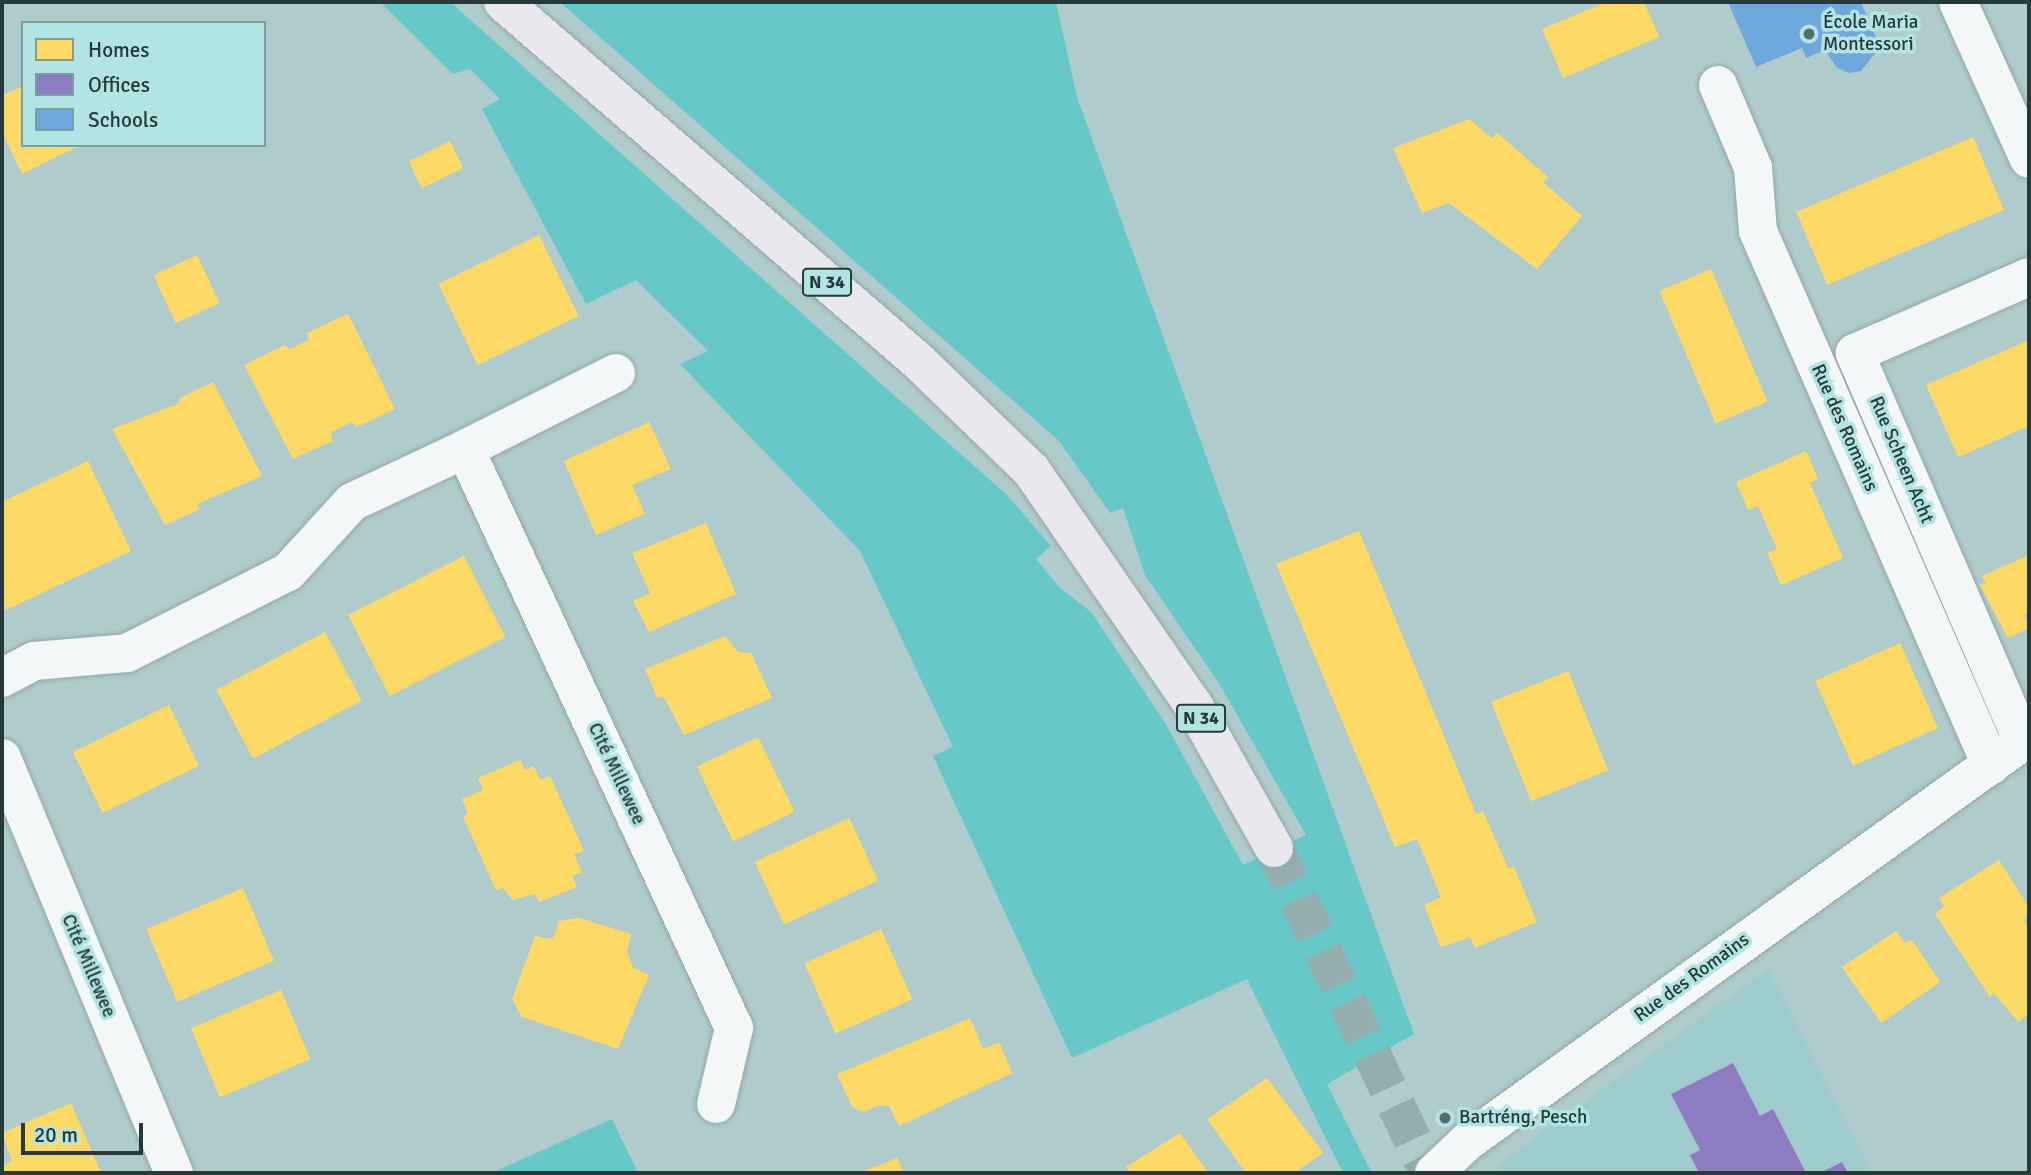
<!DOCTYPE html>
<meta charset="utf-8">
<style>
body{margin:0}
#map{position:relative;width:2031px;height:1175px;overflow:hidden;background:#b0cbcb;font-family:Signika,sans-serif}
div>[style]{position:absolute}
.built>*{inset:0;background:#9ecccc}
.green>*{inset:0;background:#66c9c8}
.homes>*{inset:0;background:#ffd966;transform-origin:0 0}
.offices>*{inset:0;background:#8e7cc3}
.schools>*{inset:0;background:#6fa8dc}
.major-tunnel>*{height:38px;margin-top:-19px;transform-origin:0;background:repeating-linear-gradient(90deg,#94aeae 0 38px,transparent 0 57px)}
.roads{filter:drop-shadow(0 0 2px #91a7a7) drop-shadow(0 0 2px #91a7a7)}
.minor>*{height:38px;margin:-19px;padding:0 19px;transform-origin:19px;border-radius:19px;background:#f3f7f7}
.major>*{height:38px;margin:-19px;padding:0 19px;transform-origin:19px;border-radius:19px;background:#e8e8ee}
.dots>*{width:19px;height:19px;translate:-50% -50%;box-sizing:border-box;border:4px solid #b1e4e3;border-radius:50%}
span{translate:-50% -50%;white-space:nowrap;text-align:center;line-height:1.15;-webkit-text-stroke:7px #b1e4e3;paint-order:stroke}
.shield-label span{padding:2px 5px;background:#b1e4e3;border:2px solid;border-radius:5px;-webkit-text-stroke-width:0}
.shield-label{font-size:18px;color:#263a3a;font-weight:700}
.poi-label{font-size:19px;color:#263a3a}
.left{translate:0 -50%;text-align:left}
.street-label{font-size:19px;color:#263a3a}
.frame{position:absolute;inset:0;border:4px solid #263a3a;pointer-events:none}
.legend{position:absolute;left:21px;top:21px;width:245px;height:126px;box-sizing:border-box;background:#b1e4e3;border:2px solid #79a09f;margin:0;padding:9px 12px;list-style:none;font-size:21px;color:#263a3a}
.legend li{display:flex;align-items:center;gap:14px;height:35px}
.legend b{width:35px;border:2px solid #79a09f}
.scale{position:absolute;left:21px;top:1123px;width:122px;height:32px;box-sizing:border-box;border:4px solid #263a3a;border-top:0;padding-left:9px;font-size:21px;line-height:24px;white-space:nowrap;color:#263a3a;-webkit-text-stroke:5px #b1e4e3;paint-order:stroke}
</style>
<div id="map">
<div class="built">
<i style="clip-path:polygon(1768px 969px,1872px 1173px,1500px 1173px,1496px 1166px)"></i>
</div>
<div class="green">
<i style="clip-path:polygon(380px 2px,450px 2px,1007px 495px,1051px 546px,1036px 559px,1059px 587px,1091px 612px,1167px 726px,1243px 865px,1306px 835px,1220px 685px,1145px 575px,1123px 508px,1110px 513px,1059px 441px,560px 2px,1056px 2px,1077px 97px,1414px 1034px,1327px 1084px,1372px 1173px,1343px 1173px,1247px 979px,1072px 1058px,933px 756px,953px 747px,860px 551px,680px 364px,708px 351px,636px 280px,586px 304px,482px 109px,500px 99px,470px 69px,453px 74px)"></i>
<i style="clip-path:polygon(612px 1119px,638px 1173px,491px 1173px)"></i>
</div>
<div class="homes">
<i style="clip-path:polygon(1606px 2px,1644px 2px,1659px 37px,1563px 78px,1542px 29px)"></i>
<i style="clip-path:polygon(23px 86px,23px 145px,81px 145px,22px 174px,2px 132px,2px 96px)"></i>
<i style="clip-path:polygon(1469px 119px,1492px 138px,1497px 133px,1548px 177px,1543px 182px,1582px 216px,1537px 269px,1449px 203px,1422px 213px,1393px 148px)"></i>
<i style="left:1973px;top:137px;width:79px;height:192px;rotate:67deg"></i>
<i style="left:450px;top:141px;width:30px;height:46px;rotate:64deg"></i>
<i style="left:539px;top:235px;width:90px;height:112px;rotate:64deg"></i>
<i style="left:197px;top:255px;width:53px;height:48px;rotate:65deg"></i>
<i style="left:1711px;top:269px;width:144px;height:56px;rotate:67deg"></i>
<i style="clip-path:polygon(348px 314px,395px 409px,357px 427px,352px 422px,331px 432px,332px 441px,293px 459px,244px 365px,285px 345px,289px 349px,309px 340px,307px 333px)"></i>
<i style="clip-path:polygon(2029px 340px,2029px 426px,1958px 457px,1926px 385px)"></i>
<i style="clip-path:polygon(213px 382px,262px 476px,197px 504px,200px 509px,165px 525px,112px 429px,178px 404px,180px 398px)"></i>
<i style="clip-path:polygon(649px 422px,671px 469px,632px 485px,645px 514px,596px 535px,564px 461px)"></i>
<i style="clip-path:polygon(1806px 451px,1818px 479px,1810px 483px,1843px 558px,1781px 585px,1767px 553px,1777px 549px,1758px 506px,1748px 510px,1736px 482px)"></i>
<i style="clip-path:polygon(88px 461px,131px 551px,6px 610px,2px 601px,2px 502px)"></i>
<i style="clip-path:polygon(706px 523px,736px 594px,649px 632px,633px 601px,650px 593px,632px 553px)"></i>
<i style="clip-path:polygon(1359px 531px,1476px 814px,1483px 811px,1508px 868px,1514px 867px,1537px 922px,1475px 948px,1470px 937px,1441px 947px,1424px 905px,1441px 897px,1417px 839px,1395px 847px,1276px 564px)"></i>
<i style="clip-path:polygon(2029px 555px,2029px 612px,2024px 615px,2029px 628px,2008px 638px,1979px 584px,1986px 583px,1982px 576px)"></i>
<i style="left:464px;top:556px;width:91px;height:130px;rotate:63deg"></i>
<i style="left:325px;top:632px;width:78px;height:123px;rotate:62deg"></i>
<i style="clip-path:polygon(725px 636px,738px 652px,751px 653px,772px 698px,684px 735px,664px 697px,657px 698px,645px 669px)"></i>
<i style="left:1900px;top:643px;width:93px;height:93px;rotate:66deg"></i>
<i style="left:1568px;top:671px;width:107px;height:83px;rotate:68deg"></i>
<i style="left:169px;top:705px;width:68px;height:107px;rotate:64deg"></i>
<i style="left:758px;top:737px;width:83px;height:68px;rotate:64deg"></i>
<i style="clip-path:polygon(520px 760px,525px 770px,534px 766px,540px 780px,550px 776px,584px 851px,574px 854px,582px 872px,572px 876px,577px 887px,539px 902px,535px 894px,513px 900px,503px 888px,496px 890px,463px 817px,468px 813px,462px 799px,483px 790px,478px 778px)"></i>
<i style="left:849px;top:818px;width:69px;height:104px;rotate:65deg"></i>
<i style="clip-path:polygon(1999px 860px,2029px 908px,2024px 921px,2029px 928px,2029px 1014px,2018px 1022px,1994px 993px,1990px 997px,1935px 914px,1944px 906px,1939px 898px)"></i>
<i style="left:243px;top:888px;width:79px;height:105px;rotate:67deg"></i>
<i style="clip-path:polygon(579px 918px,631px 934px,627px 951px,633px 968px,649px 975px,618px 1049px,522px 1017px,512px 999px,535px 936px,553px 939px,559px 921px)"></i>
<i style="left:881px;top:929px;width:77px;height:84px;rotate:66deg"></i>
<i style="clip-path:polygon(1896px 931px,1905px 943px,1912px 940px,1940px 982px,1881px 1023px,1842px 967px)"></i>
<i style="left:281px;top:990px;width:75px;height:98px;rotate:67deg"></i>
<i style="clip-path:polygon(970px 1018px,983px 1049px,999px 1042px,1012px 1073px,899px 1126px,889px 1106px,879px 1105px,864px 1112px,852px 1107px,837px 1074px)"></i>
<i style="clip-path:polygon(1267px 1078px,1323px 1153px,1294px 1173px,1246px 1173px,1207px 1119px)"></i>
<i style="clip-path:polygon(71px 1103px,101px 1173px,4px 1173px,2px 1166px,12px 1161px,2px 1133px)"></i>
<i style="clip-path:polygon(1180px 1133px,1208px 1173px,1130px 1173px,1126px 1167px)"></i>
<i style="clip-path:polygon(897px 1158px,904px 1173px,860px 1173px)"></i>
</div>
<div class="offices">
<i style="clip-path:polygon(1733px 1063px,1760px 1116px,1773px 1109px,1806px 1173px,1699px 1173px,1690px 1155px,1700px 1150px,1671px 1094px)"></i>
<i style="clip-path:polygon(1842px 1162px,1848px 1173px,1820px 1173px)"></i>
</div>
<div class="schools">
<i style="clip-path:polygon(1728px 2px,1861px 2px,1876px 38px,1876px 52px,1861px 71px,1849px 73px,1837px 68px,1825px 50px,1806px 58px,1802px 48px,1756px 67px)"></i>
</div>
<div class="major-tunnel">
<i style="left:1274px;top:848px;width:360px;rotate:64.6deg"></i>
</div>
<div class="roads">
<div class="minor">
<i style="left:1958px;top:2px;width:172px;rotate:65.7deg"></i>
<i style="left:1718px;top:85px;width:90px;rotate:67.1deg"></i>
<i style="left:1753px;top:168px;width:63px;rotate:85.5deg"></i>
<i style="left:1758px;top:231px;width:583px;rotate:66.43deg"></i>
<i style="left:465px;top:449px;width:169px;rotate:-26.7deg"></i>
<i style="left:2px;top:678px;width:36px;rotate:-28deg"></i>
<i style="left:34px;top:661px;width:93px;rotate:-4.9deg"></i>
<i style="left:127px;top:653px;width:180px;rotate:-26.7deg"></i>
<i style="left:288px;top:572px;width:95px;rotate:-47.6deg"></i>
<i style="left:352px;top:502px;width:125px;rotate:-25.1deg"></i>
<i style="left:465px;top:449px;width:638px;rotate:65.08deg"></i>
<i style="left:734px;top:1028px;width:78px;rotate:103.3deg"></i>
<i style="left:2023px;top:742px;width:424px;rotate:-113.4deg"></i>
<i style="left:1855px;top:353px;width:190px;rotate:-23.6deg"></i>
<i style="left:2px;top:758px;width:449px;rotate:67.5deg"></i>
<i style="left:1434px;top:1173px;width:47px;rotate:-43.3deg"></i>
<i style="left:1468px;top:1141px;width:691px;rotate:-35.76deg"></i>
</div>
<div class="major">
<i style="left:503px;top:2px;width:549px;rotate:40.86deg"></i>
<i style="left:918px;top:361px;width:157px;rotate:44deg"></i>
<i style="left:1031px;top:470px;width:287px;rotate:55.4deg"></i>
<i style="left:1194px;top:706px;width:163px;rotate:60.6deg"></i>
</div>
</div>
<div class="dots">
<i style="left:1809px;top:34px;background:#566d6d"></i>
<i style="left:1445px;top:1118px;background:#566d6d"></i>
</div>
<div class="shield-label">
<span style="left:827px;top:282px">N 34</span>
<span style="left:1201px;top:718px">N 34</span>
</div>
<div class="poi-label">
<span class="left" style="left:1823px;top:34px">École Maria<br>Montessori</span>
<span class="left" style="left:1459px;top:1118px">Bartréng, Pesch</span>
</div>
<div class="street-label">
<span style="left:1844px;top:428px;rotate:66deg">Rue des Romains</span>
<span style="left:1901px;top:460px;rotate:67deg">Rue Scheen Acht</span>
<span style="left:616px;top:774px;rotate:65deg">Cité Millewee</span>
<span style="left:88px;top:966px;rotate:67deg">Cité Millewee</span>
<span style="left:1692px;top:978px;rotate:-36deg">Rue des Romains</span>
</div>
<div class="frame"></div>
<ul class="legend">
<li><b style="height:19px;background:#ffd966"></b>Homes</li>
<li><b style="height:19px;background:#8e7cc3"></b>Offices</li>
<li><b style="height:19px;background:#6fa8dc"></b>Schools</li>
</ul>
<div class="scale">20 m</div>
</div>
